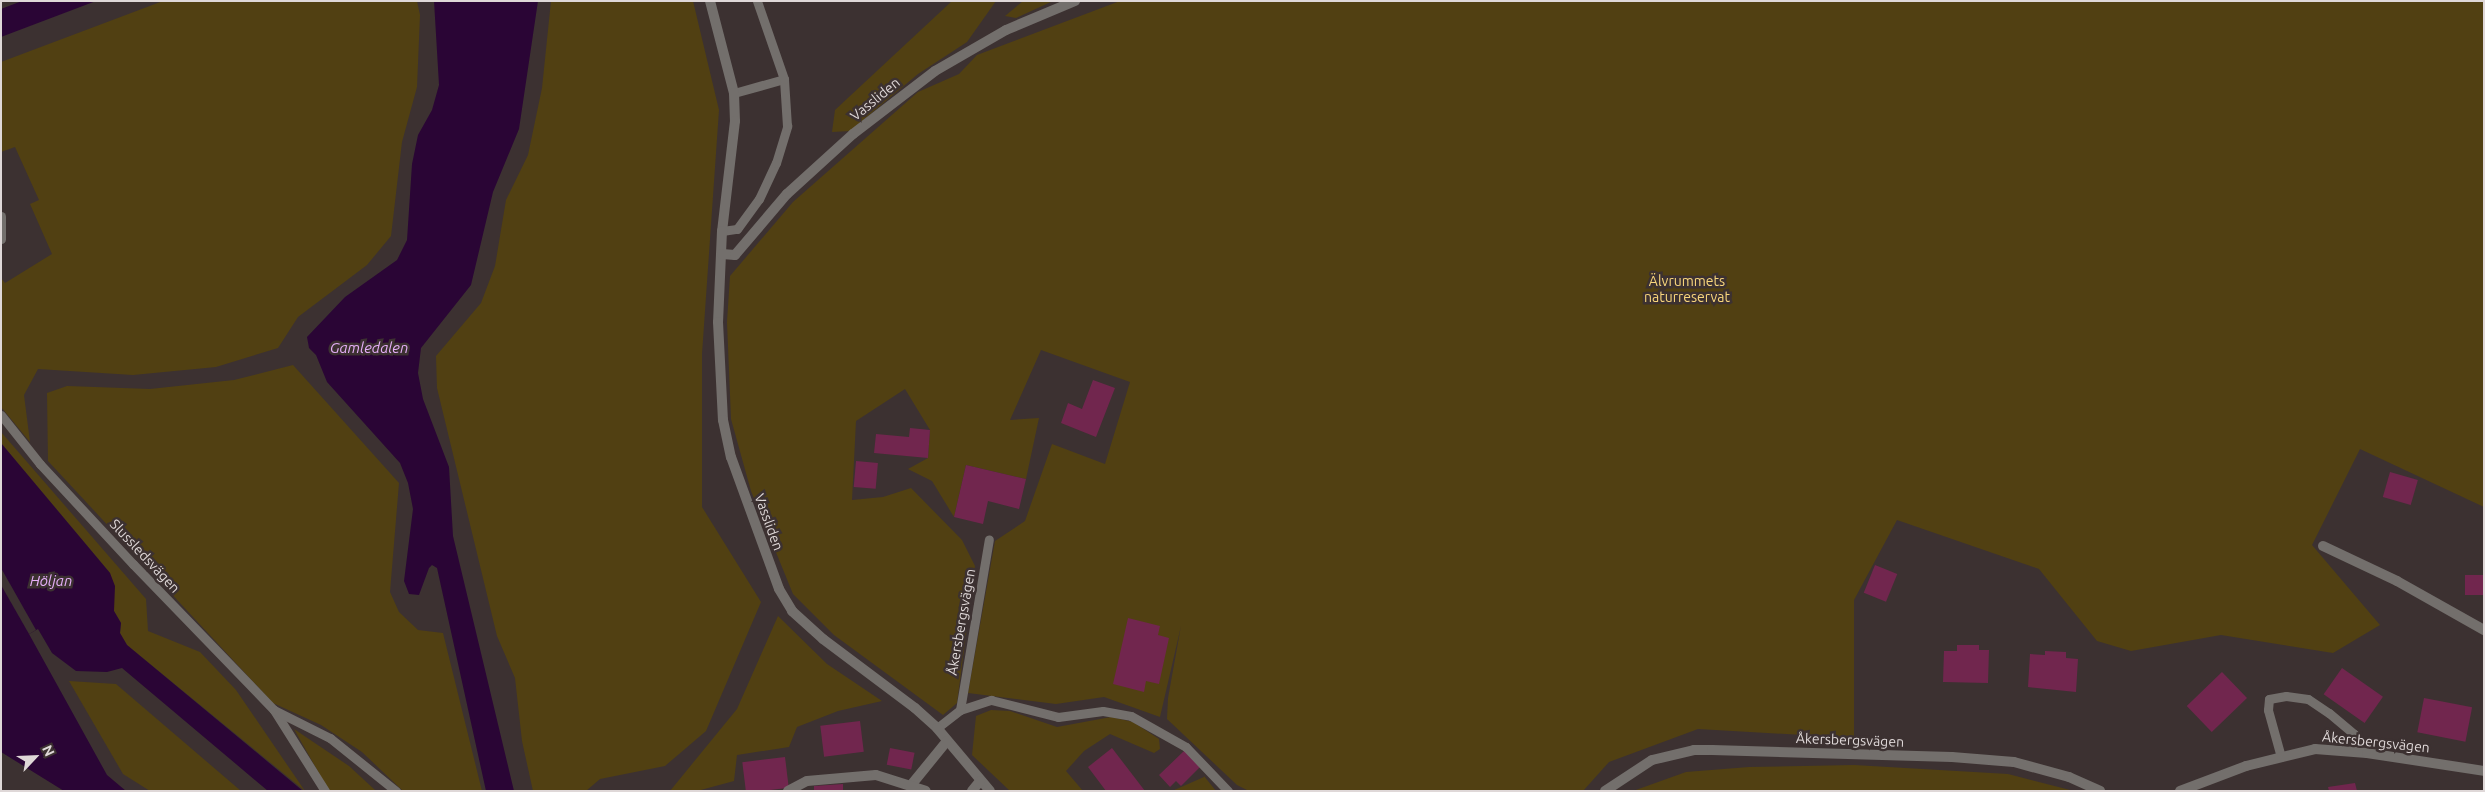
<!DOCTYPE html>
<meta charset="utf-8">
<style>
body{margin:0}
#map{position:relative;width:2485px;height:792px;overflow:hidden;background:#3c3131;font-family:Ubuntu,sans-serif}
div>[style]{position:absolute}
.green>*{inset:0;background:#514012}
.water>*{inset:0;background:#2a0535}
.pier>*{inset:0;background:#3c3131}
.building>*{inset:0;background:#71264e;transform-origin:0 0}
.service>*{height:9px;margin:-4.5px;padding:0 4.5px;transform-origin:4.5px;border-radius:4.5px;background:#736f6c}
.minor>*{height:10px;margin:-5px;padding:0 5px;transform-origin:5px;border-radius:5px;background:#736f6c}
span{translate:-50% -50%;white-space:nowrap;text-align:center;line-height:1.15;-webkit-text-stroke:5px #3c3131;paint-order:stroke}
.street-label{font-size:14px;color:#dfd8d8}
.park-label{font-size:14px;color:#fad77c}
.water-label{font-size:15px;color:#e5aef8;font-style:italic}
.frame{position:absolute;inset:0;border:2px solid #dfd8d8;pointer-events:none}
.north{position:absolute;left:10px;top:732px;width:50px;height:50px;-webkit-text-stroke:4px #3c3131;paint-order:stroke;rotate:65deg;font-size:14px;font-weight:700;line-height:20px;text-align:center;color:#dfd8d8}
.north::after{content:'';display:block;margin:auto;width:18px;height:22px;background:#dfd8d8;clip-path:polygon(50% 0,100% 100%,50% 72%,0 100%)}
</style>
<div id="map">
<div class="green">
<i style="clip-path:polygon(163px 1px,417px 1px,420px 15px,417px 87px,402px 142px,391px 236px,367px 265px,298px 317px,278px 348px,216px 367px,133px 375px,38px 369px,24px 395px,30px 442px,1px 407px,1px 278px,5px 283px,52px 254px,30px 204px,39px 200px,15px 147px,1px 152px,1px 62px)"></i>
<i style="clip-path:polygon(551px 1px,693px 1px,719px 110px,702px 354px,702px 507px,761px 602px,706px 731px,665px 766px,600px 779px,586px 791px,533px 791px,522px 741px,515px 678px,497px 636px,437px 388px,436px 356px,481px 303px,495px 266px,506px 200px,528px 155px,542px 88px)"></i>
<i style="clip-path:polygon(952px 1px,996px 1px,967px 42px,918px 74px,850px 131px,832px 132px,835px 110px)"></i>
<i style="clip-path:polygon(1023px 1px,1053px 1px,1016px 18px,1005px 16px)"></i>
<i style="clip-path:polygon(1120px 1px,2484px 1px,2484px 507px,2360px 449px,2312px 545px,2380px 625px,2333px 653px,2221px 635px,2131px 651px,2097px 641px,2039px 569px,1897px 520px,1854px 600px,1854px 738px,1698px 729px,1609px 762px,1583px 791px,1249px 791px,1237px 785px,1167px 719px,1168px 698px,1181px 626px,1160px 717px,1104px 697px,1056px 704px,968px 693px,995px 541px,1025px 521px,1052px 444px,1105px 464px,1130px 382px,1041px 350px,1010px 420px,1039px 418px,1026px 479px,966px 465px,954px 517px,932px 481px,908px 469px,928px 458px,930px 430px,905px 389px,856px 421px,852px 500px,883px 497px,911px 488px,962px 540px,975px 566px,957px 703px,943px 715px,834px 635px,793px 594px,751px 491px,731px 419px,727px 322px,730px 276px,793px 202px,918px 92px,959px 74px,977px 55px)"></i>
<i style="clip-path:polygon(293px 365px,399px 483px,390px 592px,399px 612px,418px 630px,443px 633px,482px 791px,403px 791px,362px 752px,321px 725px,273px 703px,48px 461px,47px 393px,67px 386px,150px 389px,234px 380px)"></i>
<i style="clip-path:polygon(1px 432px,146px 599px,148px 631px,200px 652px,236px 690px,305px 791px,127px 645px,120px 633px,121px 623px,114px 611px,110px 573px,1px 443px)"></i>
<i style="clip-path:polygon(778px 616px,827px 664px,882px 701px,838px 711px,797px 727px,789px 747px,737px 755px,734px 781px,697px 791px,670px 791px,737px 709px)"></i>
<i style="clip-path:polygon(69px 681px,116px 684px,241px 791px,150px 791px,123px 774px)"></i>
<i style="clip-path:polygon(991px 710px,1010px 711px,1057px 727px,1111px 717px,1133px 722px,1159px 739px,1160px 749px,1154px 753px,1110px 734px,1084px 751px,1066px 771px,1083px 791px,1010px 791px,972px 755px,976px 716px)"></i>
<i style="clip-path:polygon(294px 729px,349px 766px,375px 790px,329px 791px)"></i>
<i style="clip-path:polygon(1854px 765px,2008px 774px,2074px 791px,1633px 791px,1686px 772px,1749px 767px)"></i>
<i style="clip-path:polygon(1204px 776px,1216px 791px,1172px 791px,1204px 777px)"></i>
</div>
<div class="water">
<i style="clip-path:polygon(22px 1px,96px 1px,1px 37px,1px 9px)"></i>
<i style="clip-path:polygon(434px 1px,538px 1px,519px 129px,493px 192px,471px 285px,421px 348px,418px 373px,423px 399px,449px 467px,453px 536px,514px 791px,486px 791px,437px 568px,432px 565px,429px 568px,419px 595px,409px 594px,404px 581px,413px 509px,408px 483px,400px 463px,327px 382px,316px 355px,309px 348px,307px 337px,345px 297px,397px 260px,407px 240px,412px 164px,418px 135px,432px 110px,439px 85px)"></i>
<i style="clip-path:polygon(1px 443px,110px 573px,115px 586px,114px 611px,121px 623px,120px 633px,127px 645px,303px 791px,268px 791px,122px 668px,107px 672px,76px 671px,52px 653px,38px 629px,29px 634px,107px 775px,126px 791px,64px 791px,1px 752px)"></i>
</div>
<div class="pier">
<i style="clip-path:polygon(1px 568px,36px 630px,29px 634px,1px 585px)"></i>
</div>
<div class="building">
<i style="clip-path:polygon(1093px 380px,1115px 388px,1096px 437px,1061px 423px,1068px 403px,1082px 409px)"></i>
<i style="clip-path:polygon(910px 428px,930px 430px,928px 458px,874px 453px,876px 434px,909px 437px)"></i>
<i style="left:856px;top:461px;width:22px;height:26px;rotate:5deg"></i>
<i style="clip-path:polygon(966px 465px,1026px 479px,1019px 509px,988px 501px,983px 524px,954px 517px)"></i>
<i style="left:2390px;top:472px;width:29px;height:26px;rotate:16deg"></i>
<i style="left:1875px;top:565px;width:24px;height:30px;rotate:22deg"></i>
<i style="left:2465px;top:575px;width:19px;height:20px"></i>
<i style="clip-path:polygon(1128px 618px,1160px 626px,1158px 635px,1169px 638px,1159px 684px,1146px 681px,1144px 692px,1113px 684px)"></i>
<i style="clip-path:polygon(1957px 645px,1979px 645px,1979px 650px,1989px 650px,1988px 683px,1943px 682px,1944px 651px,1957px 651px)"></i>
<i style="clip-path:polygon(2045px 651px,2066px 652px,2066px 658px,2078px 659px,2076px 692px,2028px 687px,2030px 654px,2045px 655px)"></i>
<i style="left:2342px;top:668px;width:50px;height:32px;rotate:35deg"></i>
<i style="left:2222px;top:672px;width:36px;height:49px;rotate:46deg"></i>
<i style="left:2424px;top:698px;width:49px;height:35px;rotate:11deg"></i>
<i style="left:860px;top:721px;width:31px;height:40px;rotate:83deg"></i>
<i style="left:890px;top:748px;width:25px;height:17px;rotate:11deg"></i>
<i style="clip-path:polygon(1112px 748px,1145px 791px,1106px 791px,1088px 767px)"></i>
<i style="clip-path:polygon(1185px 750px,1201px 766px,1181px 786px,1176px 781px,1170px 787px,1159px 775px)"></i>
<i style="left:785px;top:757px;width:31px;height:43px;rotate:83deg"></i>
<i style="clip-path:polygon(2355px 783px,2357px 791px,2329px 791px,2328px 787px)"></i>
<i style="clip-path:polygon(843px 784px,843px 791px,814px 791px,814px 786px)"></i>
</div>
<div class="service">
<i style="left:734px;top:93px;width:52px;rotate:-15.6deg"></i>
<i style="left:1px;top:216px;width:23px;rotate:90deg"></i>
<i style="left:722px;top:231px;width:15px;rotate:-8deg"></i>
<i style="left:737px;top:229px;width:37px;rotate:-54deg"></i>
<i style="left:759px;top:199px;width:40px;rotate:-65deg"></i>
<i style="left:776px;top:163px;width:39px;rotate:-73deg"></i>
<i style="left:787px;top:126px;width:47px;rotate:-93.7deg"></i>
<i style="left:784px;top:79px;width:83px;rotate:-109.1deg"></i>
<i style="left:1px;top:415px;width:63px;rotate:51.5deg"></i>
<i style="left:40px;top:464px;width:137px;rotate:47.1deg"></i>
<i style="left:133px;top:564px;width:203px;rotate:46deg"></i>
<i style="left:274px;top:710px;width:96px;rotate:57.8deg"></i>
<i style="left:274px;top:710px;width:63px;rotate:26.6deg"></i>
<i style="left:330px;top:738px;width:85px;rotate:38.8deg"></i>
<i style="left:960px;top:710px;width:33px;rotate:-18deg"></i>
<i style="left:991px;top:700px;width:69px;rotate:14.2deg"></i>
<i style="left:1058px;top:717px;width:45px;rotate:-7.6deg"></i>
<i style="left:1103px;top:711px;width:28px;rotate:10deg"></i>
<i style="left:1131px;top:716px;width:63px;rotate:29.4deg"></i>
<i style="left:1186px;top:747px;width:61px;rotate:46.3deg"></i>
<i style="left:937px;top:728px;width:29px;rotate:-38deg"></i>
<i style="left:960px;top:710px;width:173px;rotate:-80.4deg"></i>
<i style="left:2281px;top:757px;width:49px;rotate:-105.5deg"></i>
<i style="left:2268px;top:710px;width:11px;rotate:-85deg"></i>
<i style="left:2269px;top:699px;width:17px;rotate:-10deg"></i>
<i style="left:2286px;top:696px;width:22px;rotate:8deg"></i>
<i style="left:2308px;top:699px;width:25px;rotate:34deg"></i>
<i style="left:2329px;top:713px;width:33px;rotate:40deg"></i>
<i style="left:2354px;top:734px;width:17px;rotate:97deg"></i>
</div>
<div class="minor">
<i style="left:710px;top:1px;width:95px;rotate:75.4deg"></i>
<i style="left:734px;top:93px;width:28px;rotate:88deg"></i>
<i style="left:735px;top:121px;width:111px;rotate:96.7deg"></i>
<i style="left:722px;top:231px;width:91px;rotate:92.5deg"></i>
<i style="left:718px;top:322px;width:98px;rotate:87.1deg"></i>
<i style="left:723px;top:420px;width:38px;rotate:78deg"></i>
<i style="left:731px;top:457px;width:140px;rotate:70deg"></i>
<i style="left:779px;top:589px;width:26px;rotate:59deg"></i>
<i style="left:792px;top:611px;width:42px;rotate:42.1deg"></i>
<i style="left:823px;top:639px;width:115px;rotate:36.9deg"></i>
<i style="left:915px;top:708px;width:30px;rotate:42deg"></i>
<i style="left:937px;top:728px;width:82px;rotate:49.9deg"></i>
<i style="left:722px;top:254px;width:13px;rotate:4deg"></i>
<i style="left:735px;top:255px;width:80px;rotate:-49.6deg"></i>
<i style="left:787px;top:194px;width:89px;rotate:-42.3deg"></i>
<i style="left:853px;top:134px;width:103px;rotate:-37.5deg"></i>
<i style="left:935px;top:71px;width:82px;rotate:-30deg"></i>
<i style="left:1006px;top:30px;width:75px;rotate:-22.8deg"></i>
<i style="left:2323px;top:546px;width:82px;rotate:25.3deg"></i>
<i style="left:2397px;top:581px;width:100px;rotate:29.4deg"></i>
<i style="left:912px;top:784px;width:55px;rotate:-50.9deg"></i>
<i style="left:788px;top:791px;width:21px;rotate:-28deg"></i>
<i style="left:807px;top:781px;width:69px;rotate:-5deg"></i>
<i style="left:876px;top:775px;width:52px;rotate:17.7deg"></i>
<i style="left:972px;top:791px;width:13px;rotate:-51deg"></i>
<i style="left:1605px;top:791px;width:56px;rotate:-33.4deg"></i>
<i style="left:1652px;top:760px;width:43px;rotate:-13.4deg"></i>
<i style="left:1694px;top:750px;width:18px"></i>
<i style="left:1712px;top:750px;width:240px;rotate:1.7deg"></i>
<i style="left:1952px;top:757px;width:62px;rotate:4.6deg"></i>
<i style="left:2014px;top:762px;width:57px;rotate:15.3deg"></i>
<i style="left:2069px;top:777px;width:34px;rotate:24deg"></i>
<i style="left:2180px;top:791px;width:71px;rotate:-20.7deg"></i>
<i style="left:2246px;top:766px;width:71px;rotate:-13.8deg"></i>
<i style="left:2315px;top:749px;width:52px;rotate:4.4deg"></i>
<i style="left:2367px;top:753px;width:118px;rotate:8.7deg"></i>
</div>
<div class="street-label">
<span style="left:875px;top:99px;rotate:-39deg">Vassliden</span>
<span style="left:769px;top:522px;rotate:70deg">Vassliden</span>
<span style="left:145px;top:556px;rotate:47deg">Slussledsvägen</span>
<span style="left:961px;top:622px;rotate:-80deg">Åkersbergsvägen</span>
<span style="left:1850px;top:740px;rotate:2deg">Åkersbergsvägen</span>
<span style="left:2376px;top:742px;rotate:6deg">Åkersbergsvägen</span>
</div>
<div class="park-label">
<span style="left:1687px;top:289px">Älvrummets<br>naturreservat</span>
</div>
<div class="water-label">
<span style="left:369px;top:348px">Gamledalen</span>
<span style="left:51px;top:581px">Höljan</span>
</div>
<div class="frame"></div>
<div class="north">N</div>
</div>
